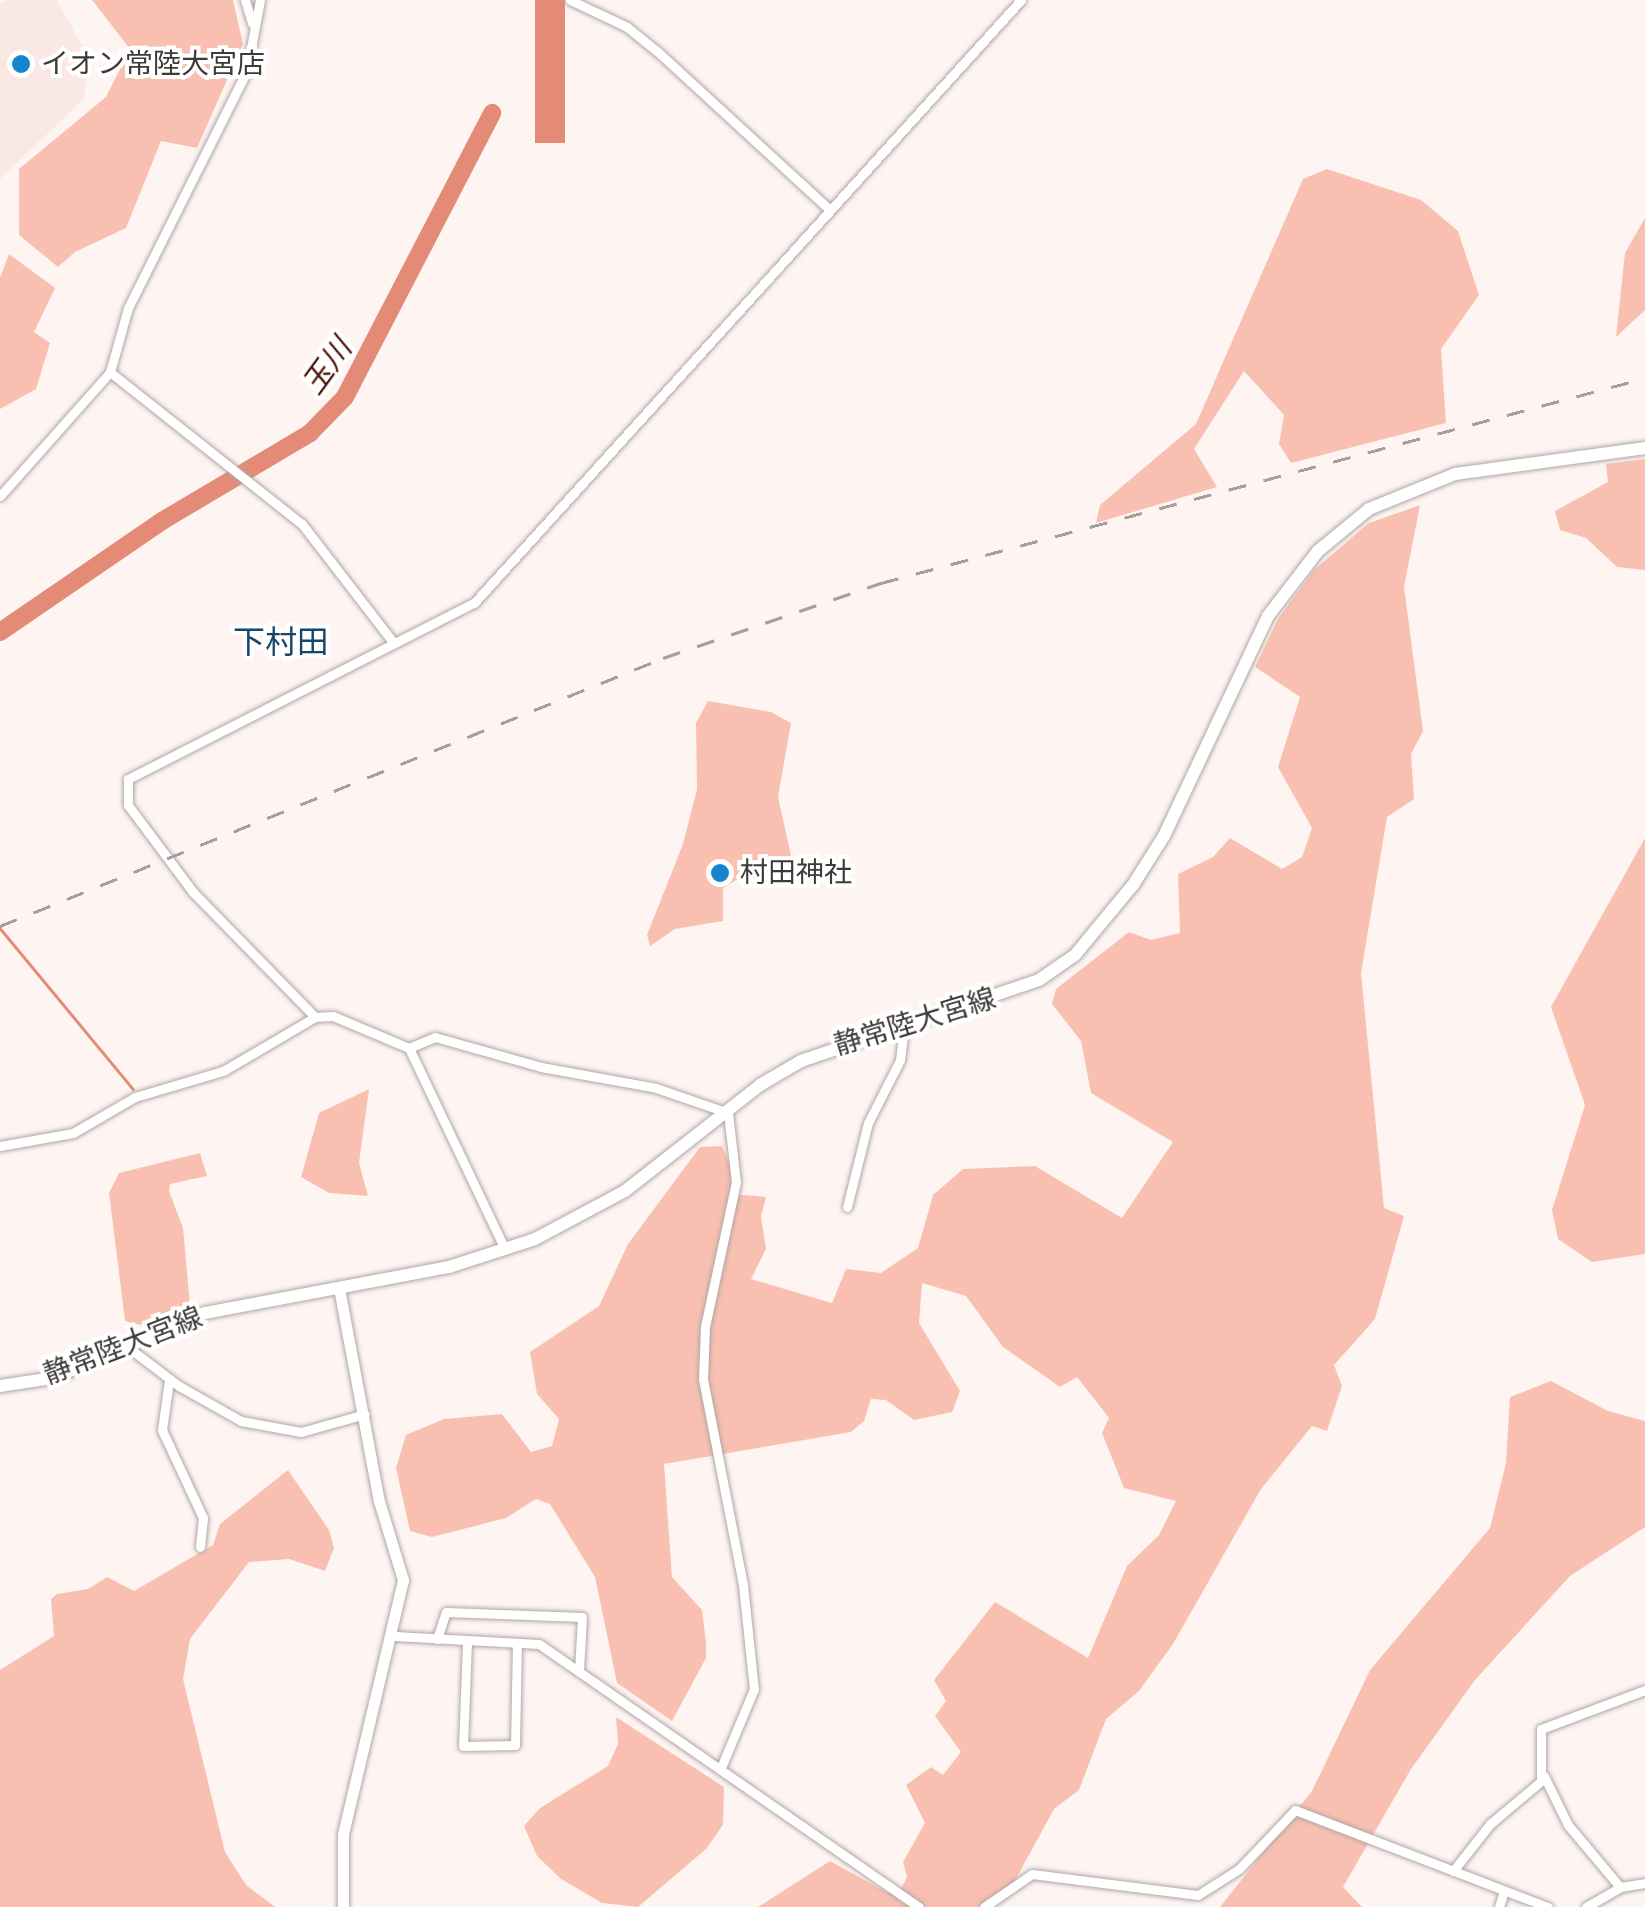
<!DOCTYPE html>
<meta charset="utf-8">
<style>
body{margin:0}
#map{position:relative;width:1645px;height:1907px;overflow:hidden;background:#fef5f3;font-family:Signika,"Noto Sans JP",sans-serif}
div>[style]{position:absolute}
.built>*{inset:0;background:#f9e8e4}
.green>*{inset:0;background:#f9c0b2}
.water>*{inset:0;background:#e38b76;transform-origin:0 0}
.stream>*{height:2.5px;margin:-1.25px;padding:0 1.25px;transform-origin:1.25px;border-radius:1.25px;background:#e38b76}
.river>*{height:18px;margin:-9px;padding:0 9px;transform-origin:9px;border-radius:9px;background:#e38b76}
.roads{filter:drop-shadow(0 0 2px #afa7a5) drop-shadow(0 0 2px #afa7a5)}
.minor>*{height:9px;margin:-4.5px;padding:0 4.5px;transform-origin:4.5px;border-radius:4.5px;background:#fff}
.tertiary>*{height:11px;margin:-5.5px;padding:0 5.5px;transform-origin:5.5px;border-radius:5.5px;background:#fff}
.secondary>*{height:12px;margin:-6px;padding:0 6px;transform-origin:6px;border-radius:6px;background:#fff}
.rail>*{height:2.5px;margin-top:-1.25px;transform-origin:0;background:repeating-linear-gradient(90deg,#a69f9e 0 18px,transparent 0 36px)}
.dots>*{width:28px;height:28px;translate:-50% -50%;box-sizing:border-box;border:5px solid #fff;border-radius:50%}
span{translate:-50% -50%;white-space:nowrap;text-align:center;line-height:1.15;-webkit-text-stroke:8px #fff;paint-order:stroke}
.poi-label{font-size:28px;color:#3d3a39}
.left{translate:0 -50%;text-align:left}
.street-label{font-size:28px;color:#3d3a39}
.water-label{font-size:30px;color:#4b1408;font-style:italic}
.quarter-label{font-size:32px;color:#17466b}
</style>
<div id="map">
<div class="built">
<i style="clip-path:polygon(6px 0,57px 0,89px 59px,84px 99px,0 179px,0 3px)"></i>
</div>
<div class="green">
<i style="clip-path:polygon(92px 0,233px 0,243px 44px,197px 148px,161px 141px,126px 228px,75px 252px,58px 267px,19px 235px,19px 169px,106px 97px,130px 49px)"></i>
<i style="clip-path:polygon(1327px 169px,1421px 200px,1458px 231px,1479px 295px,1441px 349px,1446px 423px,1291px 463px,1279px 444px,1284px 415px,1244px 371px,1194px 449px,1217px 487px,1096px 523px,1100px 505px,1196px 424px,1303px 179px)"></i>
<i style="clip-path:polygon(1645px 218px,1645px 310px,1616px 337px,1625px 253px)"></i>
<i style="clip-path:polygon(9px 254px,55px 288px,34px 332px,50px 343px,36px 389px,0 409px,0 278px)"></i>
<i style="clip-path:polygon(1645px 459px,1645px 570px,1617px 567px,1586px 538px,1560px 530px,1555px 511px,1608px 482px,1606px 464px)"></i>
<i style="clip-path:polygon(1420px 505px,1404px 587px,1423px 731px,1411px 754px,1414px 799px,1387px 817px,1361px 973px,1384px 1208px,1404px 1216px,1375px 1319px,1334px 1365px,1342px 1386px,1327px 1431px,1312px 1426px,1261px 1489px,1173px 1644px,1139px 1691px,1106px 1719px,1079px 1790px,1054px 1809px,1011px 1888px,989px 1907px,758px 1907px,830px 1861px,886px 1892px,900px 1891px,907px 1877px,903px 1862px,925px 1823px,906px 1785px,931px 1767px,943px 1775px,961px 1752px,935px 1716px,946px 1701px,934px 1680px,995px 1602px,1088px 1658px,1127px 1566px,1159px 1535px,1176px 1501px,1124px 1488px,1102px 1433px,1109px 1418px,1077px 1377px,1060px 1387px,1003px 1347px,966px 1296px,922px 1283px,919px 1323px,960px 1391px,952px 1412px,914px 1420px,886px 1400px,871px 1399px,864px 1421px,851px 1432px,664px 1464px,672px 1577px,702px 1610px,706px 1643px,706px 1658px,672px 1721px,617px 1683px,595px 1577px,550px 1504px,536px 1499px,506px 1518px,432px 1537px,410px 1531px,396px 1468px,406px 1435px,444px 1419px,502px 1414px,531px 1452px,552px 1446px,559px 1419px,537px 1394px,530px 1352px,599px 1306px,628px 1244px,700px 1147px,722px 1146px,732px 1169px,730px 1194px,766px 1197px,761px 1216px,766px 1249px,751px 1279px,832px 1303px,846px 1269px,881px 1273px,918px 1248px,933px 1195px,963px 1169px,1035px 1166px,1122px 1218px,1173px 1142px,1091px 1093px,1081px 1041px,1052px 1004px,1056px 989px,1129px 932px,1151px 940px,1180px 933px,1178px 874px,1213px 857px,1230px 838px,1282px 869px,1302px 857px,1312px 828px,1278px 767px,1300px 697px,1255px 667px,1278px 619px,1314px 570px,1369px 523px)"></i>
<i style="clip-path:polygon(708px 701px,771px 712px,791px 723px,778px 797px,794px 869px,786px 883px,751px 871px,723px 888px,723px 921px,675px 929px,650px 946px,647px 935px,683px 844px,697px 789px,696px 723px)"></i>
<i style="clip-path:polygon(1645px 838px,1645px 1254px,1592px 1262px,1558px 1239px,1552px 1210px,1585px 1105px,1551px 1007px)"></i>
<i style="clip-path:polygon(369px 1089px,359px 1163px,368px 1196px,329px 1193px,301px 1177px,319px 1113px)"></i>
<i style="clip-path:polygon(200px 1153px,207px 1176px,170px 1184px,169px 1191px,183px 1228px,190px 1305px,140px 1325px,125px 1321px,109px 1193px,119px 1173px)"></i>
<i style="clip-path:polygon(1551px 1381px,1608px 1411px,1645px 1421px,1645px 1527px,1570px 1576px,1475px 1680px,1411px 1769px,1343px 1887px,1362px 1907px,1220px 1907px,1312px 1791px,1370px 1670px,1490px 1528px,1506px 1463px,1510px 1397px)"></i>
<i style="clip-path:polygon(288px 1470px,329px 1530px,334px 1548px,325px 1571px,289px 1559px,249px 1562px,190px 1639px,183px 1679px,225px 1852px,246px 1885px,275px 1907px,0 1907px,0 1670px,54px 1636px,51px 1599px,57px 1594px,88px 1589px,107px 1577px,134px 1591px,213px 1545px,220px 1524px)"></i>
<i style="clip-path:polygon(616px 1717px,724px 1787px,723px 1825px,706px 1849px,638px 1907px,602px 1903px,561px 1879px,537px 1856px,524px 1826px,540px 1808px,608px 1766px,618px 1744px)"></i>
</div>
<div class="water">
<i style="left:535px;top:0;width:30px;height:143px"></i>
</div>
<div class="stream">
<i style="left:0;top:928px;width:209px;rotate:50.4deg"></i>
</div>
<div class="river">
<i style="left:0;top:632px;width:196px;rotate:-34.4deg"></i>
<i style="left:162px;top:521px;width:172px;rotate:-30.7deg"></i>
<i style="left:310px;top:433px;width:50px;rotate:-45.8deg"></i>
<i style="left:345px;top:397px;width:320px;rotate:-62.6deg"></i>
</div>
<div class="roads">
<div class="minor">
<i style="left:245px;top:0;width:24px;rotate:73deg"></i>
<i style="left:570px;top:0;width:63px;rotate:25.3deg"></i>
<i style="left:627px;top:27px;width:38px;rotate:39deg"></i>
<i style="left:657px;top:51px;width:234px;rotate:42.6deg"></i>
<i style="left:110px;top:372px;width:245px;rotate:38.4deg"></i>
<i style="left:302px;top:524px;width:149px;rotate:52.4deg"></i>
<i style="left:0;top:496px;width:166px;rotate:-48.4deg"></i>
<i style="left:110px;top:372px;width:66px;rotate:-74.3deg"></i>
<i style="left:128px;top:308px;width:266px;rotate:-63.4deg"></i>
<i style="left:247px;top:70px;width:71px;rotate:-79.5deg"></i>
<i style="left:315px;top:1017px;width:175px;rotate:-134.3deg"></i>
<i style="left:193px;top:892px;width:109px;rotate:-126.8deg"></i>
<i style="left:128px;top:805px;width:26px;rotate:-90deg"></i>
<i style="left:128px;top:779px;width:388px;rotate:-27deg"></i>
<i style="left:474px;top:603px;width:814px;rotate:-47.79deg"></i>
<i style="left:409px;top:1048px;width:28px;rotate:-23deg"></i>
<i style="left:435px;top:1037px;width:110px;rotate:15.8deg"></i>
<i style="left:541px;top:1067px;width:117px;rotate:10.3deg"></i>
<i style="left:656px;top:1088px;width:76px;rotate:19.1deg"></i>
<i style="left:728px;top:1113px;width:69px;rotate:83.4deg"></i>
<i style="left:736px;top:1182px;width:148px;rotate:102.1deg"></i>
<i style="left:705px;top:1327px;width:52px;rotate:92.2deg"></i>
<i style="left:703px;top:1379px;width:210px;rotate:79deg"></i>
<i style="left:743px;top:1585px;width:105px;rotate:84deg"></i>
<i style="left:754px;top:1689px;width:82px;rotate:112.8deg"></i>
<i style="left:0;top:1146px;width:74px;rotate:-10.1deg"></i>
<i style="left:73px;top:1133px;width:72px;rotate:-30.1deg"></i>
<i style="left:135px;top:1097px;width:92px;rotate:-16.5deg"></i>
<i style="left:223px;top:1071px;width:107px;rotate:-30.4deg"></i>
<i style="left:315px;top:1017px;width:18px;rotate:-3deg"></i>
<i style="left:333px;top:1016px;width:82px;rotate:22.8deg"></i>
<i style="left:409px;top:1048px;width:223px;rotate:64.5deg"></i>
<i style="left:847px;top:1207px;width:87px;rotate:-76deg"></i>
<i style="left:868px;top:1123px;width:71px;rotate:-63.1deg"></i>
<i style="left:900px;top:1060px;width:33px;rotate:-83deg"></i>
<i style="left:125px;top:1345px;width:68px;rotate:37.2deg"></i>
<i style="left:179px;top:1386px;width:71px;rotate:29.4deg"></i>
<i style="left:241px;top:1421px;width:61px;rotate:10.4deg"></i>
<i style="left:301px;top:1432px;width:66px;rotate:-15.7deg"></i>
<i style="left:169px;top:1380px;width:50px;rotate:98deg"></i>
<i style="left:162px;top:1430px;width:97px;rotate:65deg"></i>
<i style="left:203px;top:1518px;width:29px;rotate:96deg"></i>
<i style="left:395px;top:1636px;width:144px;rotate:3.2deg"></i>
<i style="left:539px;top:1644px;width:462px;rotate:34.7deg"></i>
<i style="left:437px;top:1639px;width:28px;rotate:-72deg"></i>
<i style="left:446px;top:1612px;width:136px;rotate:2.1deg"></i>
<i style="left:582px;top:1617px;width:54px;rotate:93.2deg"></i>
<i style="left:467px;top:1642px;width:104px;rotate:92.2deg"></i>
<i style="left:463px;top:1746px;width:52px;rotate:-1.1deg"></i>
<i style="left:515px;top:1745px;width:101px;rotate:-88.9deg"></i>
<i style="left:1544px;top:1776px;width:55px;rotate:63.9deg"></i>
<i style="left:1568px;top:1825px;width:81px;rotate:50deg"></i>
<i style="left:1453px;top:1871px;width:60px;rotate:-51.8deg"></i>
<i style="left:1490px;top:1824px;width:67px;rotate:-40.1deg"></i>
<i style="left:1541px;top:1781px;width:52px;rotate:-90deg"></i>
<i style="left:1541px;top:1729px;width:111px;rotate:-20.6deg"></i>
<i style="left:984px;top:1907px;width:58px;rotate:-34.5deg"></i>
<i style="left:1032px;top:1874px;width:167px;rotate:7.2deg"></i>
<i style="left:1198px;top:1895px;width:49px;rotate:-32.4deg"></i>
<i style="left:1239px;top:1869px;width:81px;rotate:-46.5deg"></i>
<i style="left:1295px;top:1810px;width:271px;rotate:21deg"></i>
<i style="left:1499px;top:1907px;width:17px;rotate:-73deg"></i>
<i style="left:1586px;top:1907px;width:39px;rotate:-30deg"></i>
<i style="left:1620px;top:1887px;width:25px;rotate:-9deg"></i>
</div>
<div class="tertiary">
<i style="left:339px;top:1288px;width:217px;rotate:79.4deg"></i>
<i style="left:379px;top:1501px;width:83px;rotate:73.1deg"></i>
<i style="left:403px;top:1580px;width:261px;rotate:103.3deg"></i>
<i style="left:343px;top:1834px;width:73px;rotate:90deg"></i>
</div>
<div class="secondary">
<i style="left:0;top:1386px;width:54px;rotate:-8.6deg"></i>
<i style="left:53px;top:1378px;width:165px;rotate:-23.2deg"></i>
<i style="left:205px;top:1313px;width:248px;rotate:-10.7deg"></i>
<i style="left:449px;top:1267px;width:90px;rotate:-18deg"></i>
<i style="left:535px;top:1239px;width:102px;rotate:-28.1deg"></i>
<i style="left:625px;top:1191px;width:172px;rotate:-38.1deg"></i>
<i style="left:760px;top:1085px;width:48px;rotate:-30.3deg"></i>
<i style="left:801px;top:1061px;width:251px;rotate:-18.8deg"></i>
<i style="left:1039px;top:980px;width:44px;rotate:-34.8deg"></i>
<i style="left:1075px;top:955px;width:91px;rotate:-50.4deg"></i>
<i style="left:1133px;top:885px;width:58px;rotate:-57.7deg"></i>
<i style="left:1164px;top:836px;width:243px;rotate:-64.7deg"></i>
<i style="left:1268px;top:616px;width:82px;rotate:-52.4deg"></i>
<i style="left:1318px;top:551px;width:66px;rotate:-39.5deg"></i>
<i style="left:1369px;top:509px;width:93px;rotate:-22.1deg"></i>
<i style="left:1455px;top:474px;width:192px;rotate:-7.8deg"></i>
</div>
</div>
<div class="rail">
<i style="left:0;top:926px;width:715px;rotate:-22.01deg"></i>
<i style="left:663px;top:658px;width:231px;rotate:-19deg"></i>
<i style="left:881px;top:583px;width:791px;rotate:-15.02deg"></i>
</div>
<div class="dots">
<i style="left:21px;top:64px;background:#1783cd"></i>
<i style="left:720px;top:873px;background:#1783cd"></i>
</div>
<div class="poi-label">
<span class="left" style="left:41px;top:64px">イオン常陸大宮店</span>
<span class="left" style="left:740px;top:873px">村田神社</span>
</div>
<div class="street-label">
<span style="left:915px;top:1022px;rotate:-17deg">静常陸大宮線</span>
<span style="left:123px;top:1346px;rotate:-21deg">静常陸大宮線</span>
</div>
<div class="water-label">
<span style="left:328px;top:367px;rotate:-54deg">玉川</span>
</div>
<div class="quarter-label">
<span style="left:281px;top:643px">下村田</span>
</div>
</div>
